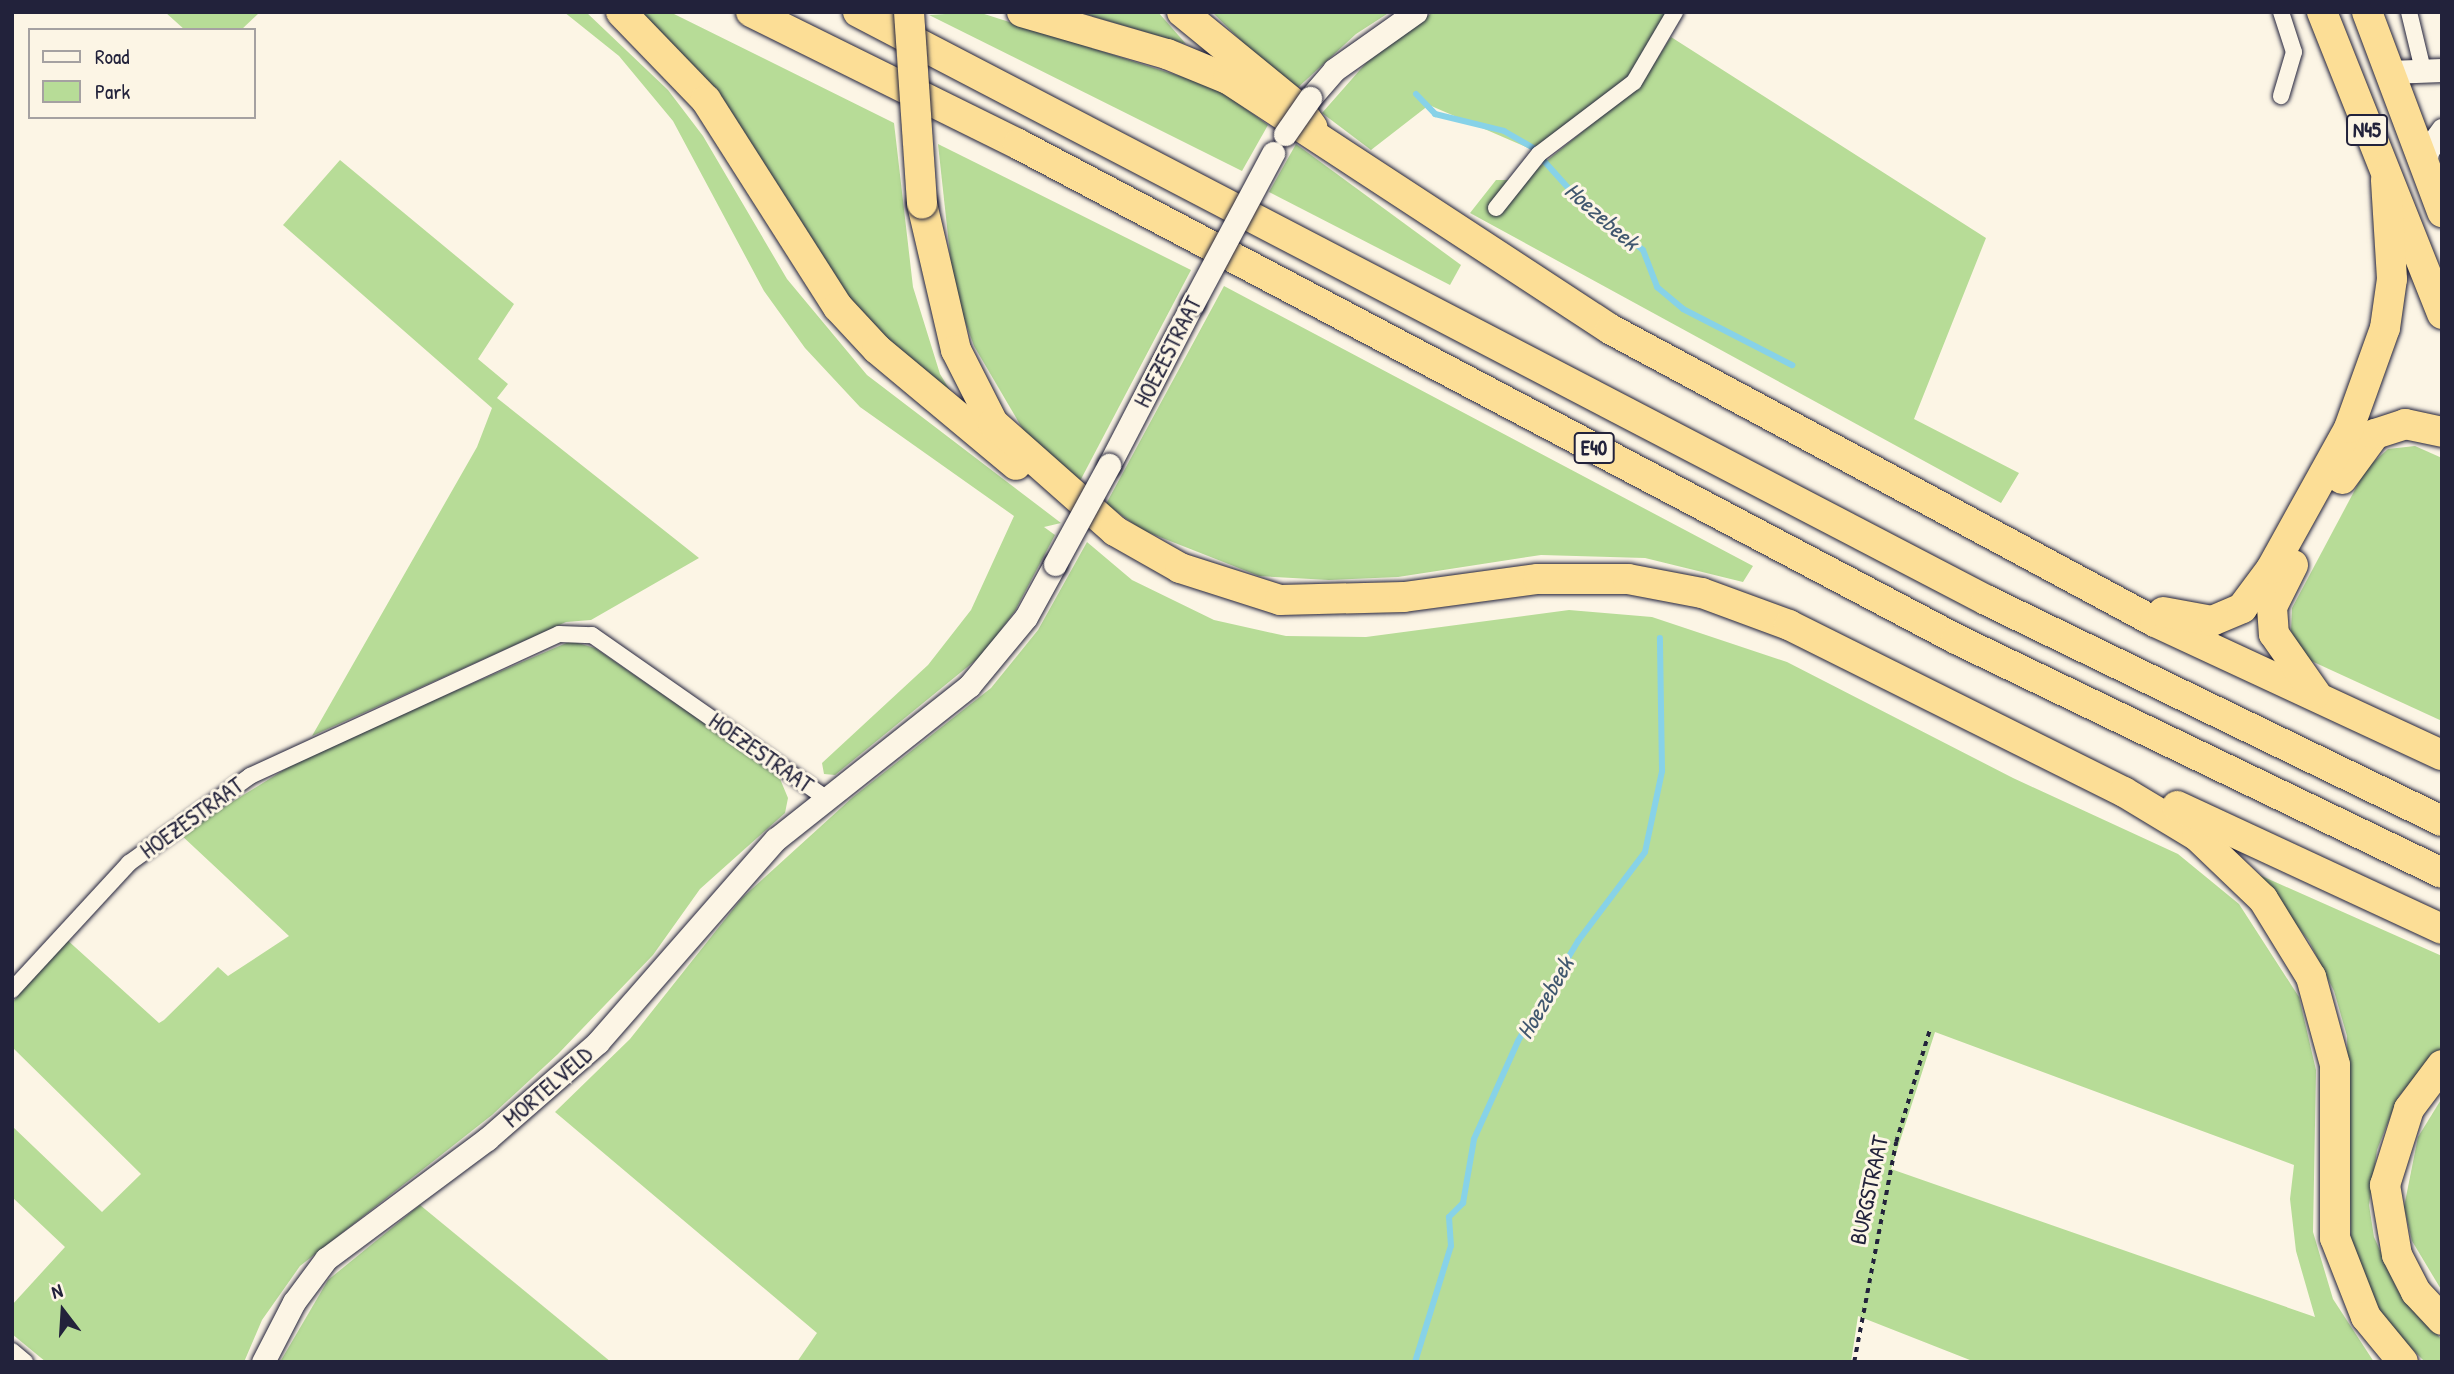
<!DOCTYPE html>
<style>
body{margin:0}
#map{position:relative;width:2454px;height:1374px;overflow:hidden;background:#fcf5e5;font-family:"Patrick Hand",sans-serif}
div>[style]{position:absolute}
.green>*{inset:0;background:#b7dc97}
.stream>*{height:6px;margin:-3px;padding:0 3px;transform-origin:3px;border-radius:3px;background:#87d2e8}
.path>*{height:3.5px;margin-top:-1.75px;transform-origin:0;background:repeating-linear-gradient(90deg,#22223b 0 5px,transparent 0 10px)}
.roads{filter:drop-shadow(0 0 2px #22223b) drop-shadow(0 0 2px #22223b)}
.street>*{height:16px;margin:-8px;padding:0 8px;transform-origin:8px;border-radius:8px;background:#fcf5e5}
.secondary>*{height:23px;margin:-11.5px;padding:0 11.5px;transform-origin:11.5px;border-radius:11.5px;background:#fcf5e5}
.highway>*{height:30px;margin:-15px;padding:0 15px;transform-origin:15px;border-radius:15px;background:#fcde96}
.bridges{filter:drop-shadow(0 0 2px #22223b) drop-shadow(0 0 2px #22223b)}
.secondary-bridge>*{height:23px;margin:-11.5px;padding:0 11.5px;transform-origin:11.5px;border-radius:11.5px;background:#fcf5e5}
.highway-bridge>*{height:30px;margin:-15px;padding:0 15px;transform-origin:15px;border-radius:15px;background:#fcde96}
span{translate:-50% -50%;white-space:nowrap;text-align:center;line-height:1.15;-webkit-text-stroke:6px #fcf5e5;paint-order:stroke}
.shield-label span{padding:2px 5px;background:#fcf5e5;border:2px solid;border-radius:5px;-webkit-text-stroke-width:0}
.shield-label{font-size:21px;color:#22223b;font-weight:700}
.street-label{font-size:23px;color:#22223b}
.water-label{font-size:24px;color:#40576f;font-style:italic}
.frame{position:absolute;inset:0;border:14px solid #22223b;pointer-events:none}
.legend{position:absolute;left:28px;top:28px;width:228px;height:91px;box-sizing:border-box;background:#fcf5e5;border:2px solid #a5a1a1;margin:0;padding:9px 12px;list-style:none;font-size:21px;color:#22223b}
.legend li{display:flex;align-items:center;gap:14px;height:35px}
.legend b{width:35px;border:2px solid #a5a1a1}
.north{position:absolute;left:28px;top:1276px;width:70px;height:70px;-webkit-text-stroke:5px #fcf5e5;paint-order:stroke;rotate:343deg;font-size:19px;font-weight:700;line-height:28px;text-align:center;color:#22223b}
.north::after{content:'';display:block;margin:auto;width:24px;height:32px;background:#22223b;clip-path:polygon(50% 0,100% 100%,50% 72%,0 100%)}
</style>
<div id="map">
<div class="green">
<i style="clip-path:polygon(165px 12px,260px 12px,241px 30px,185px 30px)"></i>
<i style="clip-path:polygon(564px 12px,586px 12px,668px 90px,703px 136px,787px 279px,867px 375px,1061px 523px,1044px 527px,1055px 535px,1015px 611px,982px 655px,835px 775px,824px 774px,822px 763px,928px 665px,971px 610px,1014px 516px,860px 407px,805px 348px,764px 291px,673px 121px,619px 56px)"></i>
<i style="clip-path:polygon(637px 12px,670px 12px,894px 123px,913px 287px,940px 374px,959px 405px,875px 336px)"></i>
<i style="clip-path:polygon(978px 12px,1217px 88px,1268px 125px,1242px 171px,929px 15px)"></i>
<i style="clip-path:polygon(1078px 12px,1158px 12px,1186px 44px)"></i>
<i style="clip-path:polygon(1212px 12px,1390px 12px,1356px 34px,1293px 92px)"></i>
<i style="clip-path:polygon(1433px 12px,1669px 12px,1630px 76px,1535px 151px,1429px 105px,1371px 150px,1322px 113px,1366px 63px)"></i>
<i style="clip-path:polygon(1671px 37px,1986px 238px,1914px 419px,2019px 473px,2001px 503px,1470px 213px,1496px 180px,1523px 180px,1641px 84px)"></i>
<i style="clip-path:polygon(938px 144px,1191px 270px,1080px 481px,1025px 433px,974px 346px,954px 291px)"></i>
<i style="clip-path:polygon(1296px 144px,1461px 265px,1450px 285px,1269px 192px)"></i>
<i style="clip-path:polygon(340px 160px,514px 304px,478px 359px,508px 384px,497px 398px,699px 558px,591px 620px,566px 622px,312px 736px,477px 447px,492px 408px,283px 225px)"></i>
<i style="clip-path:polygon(1224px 286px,1753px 566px,1743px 582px,1645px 558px,1541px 555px,1398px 577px,1329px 580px,1259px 576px,1142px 530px,1106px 504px)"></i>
<i style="clip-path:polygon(2415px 446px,2442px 458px,2442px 721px,2307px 659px,2291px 631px,2292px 608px,2366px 469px,2388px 449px)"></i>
<i style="clip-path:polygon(evenodd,1087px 542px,1132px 580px,1214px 620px,1286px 636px,1366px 637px,1569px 610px,1652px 617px,1787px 662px,2013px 778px,2178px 854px,2239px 904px,2299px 997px,2316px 1070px,2313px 1232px,2333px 1299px,2374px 1362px,1975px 1362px,1858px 1316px,1851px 1362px,797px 1362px,817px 1333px,555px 1112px,630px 1039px,742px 898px,853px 797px,991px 688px,1038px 630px,1087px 542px,1935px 1032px,2294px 1165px,2290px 1199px,2296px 1251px,2315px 1317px,1891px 1169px,1935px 1032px)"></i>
<i style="clip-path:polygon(571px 641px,595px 648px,778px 774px,788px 798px,785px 813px,700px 889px,653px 955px,558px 1054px,492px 1115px,300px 1266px,262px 1320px,244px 1362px,46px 1362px,12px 1334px,12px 1305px,65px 1247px,12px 1197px,12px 1126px,102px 1212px,141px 1174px,12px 1047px,12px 1003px,65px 938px,159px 1023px,164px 1020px,218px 967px,228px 976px,289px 936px,180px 834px,313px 752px)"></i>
<i style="clip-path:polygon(2255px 873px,2442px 956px,2442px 1048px,2398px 1097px,2377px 1150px,2369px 1205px,2374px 1237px,2397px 1289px,2442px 1340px,2442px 1362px,2425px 1362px,2385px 1322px,2351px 1246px,2347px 1036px,2334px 991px,2309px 941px)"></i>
<i style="clip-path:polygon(2442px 1098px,2442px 1291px,2412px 1241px,2404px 1207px,2418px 1137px)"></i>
<i style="clip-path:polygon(420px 1205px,611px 1362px,280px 1362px,328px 1280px)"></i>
</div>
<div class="stream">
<i style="left:1416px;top:94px;width:28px;rotate:46deg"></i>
<i style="left:1435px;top:114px;width:71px;rotate:13.8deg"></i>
<i style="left:1504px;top:131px;width:34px;rotate:30deg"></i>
<i style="left:1544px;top:161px;width:36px;rotate:48deg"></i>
<i style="left:1568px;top:188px;width:97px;rotate:39.6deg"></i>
<i style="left:1643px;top:250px;width:40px;rotate:69deg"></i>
<i style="left:1657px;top:287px;width:34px;rotate:40deg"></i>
<i style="left:1683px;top:309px;width:123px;rotate:27.2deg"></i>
<i style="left:1415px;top:1362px;width:121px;rotate:-72.8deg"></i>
<i style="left:1451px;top:1246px;width:29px;rotate:-94deg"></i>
<i style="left:1449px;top:1217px;width:20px;rotate:-45deg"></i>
<i style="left:1463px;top:1203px;width:65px;rotate:-80.2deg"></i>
<i style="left:1474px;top:1139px;width:107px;rotate:-65.8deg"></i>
<i style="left:1518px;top:1041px;width:117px;rotate:-59deg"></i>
<i style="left:1578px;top:941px;width:111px;rotate:-53deg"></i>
<i style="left:1645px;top:852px;width:83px;rotate:-78.1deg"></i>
<i style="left:1662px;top:771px;width:133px;rotate:-90.9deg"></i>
</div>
<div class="path">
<i style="left:1854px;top:1362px;width:224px;rotate:-79.2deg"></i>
<i style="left:1896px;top:1142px;width:118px;rotate:-73.3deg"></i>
</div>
<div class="roads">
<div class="street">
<i style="left:2281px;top:12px;width:42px;rotate:72deg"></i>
<i style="left:2294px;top:52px;width:46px;rotate:106.5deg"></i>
<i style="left:2409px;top:12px;width:60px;rotate:76.4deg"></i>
<i style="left:1496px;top:208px;width:69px;rotate:-51.5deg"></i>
<i style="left:1539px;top:154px;width:119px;rotate:-37.2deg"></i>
<i style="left:1634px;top:82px;width:81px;rotate:-59.6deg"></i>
<i style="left:12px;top:990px;width:173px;rotate:-47.3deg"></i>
<i style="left:129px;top:863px;width:149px;rotate:-35.7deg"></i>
<i style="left:250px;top:776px;width:340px;rotate:-24.7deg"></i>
<i style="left:559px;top:634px;width:33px;rotate:2deg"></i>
<i style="left:592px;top:635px;width:285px;rotate:34.9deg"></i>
<i style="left:12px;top:1351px;width:17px;rotate:40deg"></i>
</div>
<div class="secondary">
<i style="left:2389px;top:72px;width:53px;rotate:-2.2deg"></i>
<i style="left:1310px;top:98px;width:37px;rotate:-49deg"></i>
<i style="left:1334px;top:70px;width:100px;rotate:-35.3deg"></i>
<i style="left:2425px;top:168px;width:17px;rotate:-83deg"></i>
<i style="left:2427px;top:151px;width:26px;rotate:-54deg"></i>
<i style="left:1109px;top:465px;width:182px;rotate:-62.6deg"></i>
<i style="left:263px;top:1362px;width:68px;rotate:-62.7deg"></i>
<i style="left:294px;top:1302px;width:54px;rotate:-53.3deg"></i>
<i style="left:326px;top:1259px;width:201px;rotate:-36.7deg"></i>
<i style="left:487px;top:1139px;width:147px;rotate:-41.1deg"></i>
<i style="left:598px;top:1042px;width:270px;rotate:-48.8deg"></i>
<i style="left:776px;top:839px;width:246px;rotate:-38.4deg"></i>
<i style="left:969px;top:686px;width:89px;rotate:-50.4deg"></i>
<i style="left:1026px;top:617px;width:60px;rotate:-61.3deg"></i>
</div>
<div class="highway">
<i style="left:621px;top:12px;width:122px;rotate:46deg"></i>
<i style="left:706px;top:100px;width:246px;rotate:57.5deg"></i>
<i style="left:838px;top:307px;width:57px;rotate:47.1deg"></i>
<i style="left:877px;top:349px;width:181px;rotate:39.8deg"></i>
<i style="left:751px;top:12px;width:298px;rotate:26.3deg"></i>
<i style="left:1018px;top:144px;width:1061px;rotate:27.82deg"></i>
<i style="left:1956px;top:639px;width:539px;rotate:25.71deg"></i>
<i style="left:858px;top:12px;width:1272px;rotate:27.53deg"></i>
<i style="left:1986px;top:600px;width:507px;rotate:25.86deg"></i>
<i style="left:1022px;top:12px;width:151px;rotate:16.2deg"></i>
<i style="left:1167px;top:54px;width:66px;rotate:22.3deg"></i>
<i style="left:1228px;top:79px;width:457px;rotate:33.2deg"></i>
<i style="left:1610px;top:329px;width:619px;rotate:28.26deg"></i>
<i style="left:2155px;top:622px;width:316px;rotate:24.9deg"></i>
<i style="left:1182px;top:12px;width:149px;rotate:39.3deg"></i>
<i style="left:1297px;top:106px;width:26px;rotate:54deg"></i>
<i style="left:2322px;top:12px;width:325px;rotate:68.3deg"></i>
<i style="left:2367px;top:12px;width:214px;rotate:69.4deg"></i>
<i style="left:922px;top:204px;width:150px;rotate:76.9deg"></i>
<i style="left:956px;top:350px;width:82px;rotate:63.1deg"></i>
<i style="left:993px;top:423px;width:163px;rotate:41.5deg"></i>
<i style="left:1115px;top:531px;width:75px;rotate:29.6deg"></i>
<i style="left:1180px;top:568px;width:105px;rotate:17.7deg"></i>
<i style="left:1280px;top:600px;width:124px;rotate:-1.4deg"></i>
<i style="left:1404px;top:597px;width:135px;rotate:-7.7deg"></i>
<i style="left:1538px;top:579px;width:90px"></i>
<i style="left:1628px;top:579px;width:75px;rotate:10.7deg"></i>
<i style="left:1702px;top:593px;width:93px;rotate:20.2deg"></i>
<i style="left:1789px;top:625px;width:374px;rotate:26.5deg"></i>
<i style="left:2124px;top:792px;width:85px;rotate:31.1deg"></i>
<i style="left:2197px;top:836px;width:91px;rotate:43.7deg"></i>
<i style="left:2263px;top:899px;width:92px;rotate:58.4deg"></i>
<i style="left:2311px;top:977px;width:91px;rotate:74.7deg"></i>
<i style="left:2335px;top:1065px;width:173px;rotate:90deg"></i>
<i style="left:2335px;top:1238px;width:85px;rotate:68.6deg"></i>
<i style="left:2366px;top:1317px;width:58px;rotate:50.6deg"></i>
<i style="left:2342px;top:479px;width:56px;rotate:-53.7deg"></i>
<i style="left:2375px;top:434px;width:32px;rotate:-18deg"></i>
<i style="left:2405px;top:424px;width:38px;rotate:12deg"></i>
<i style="left:2293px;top:565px;width:47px;rotate:116.6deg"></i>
<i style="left:2272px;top:607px;width:27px;rotate:86deg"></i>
<i style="left:2274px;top:634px;width:73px;rotate:55deg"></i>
<i style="left:2163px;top:612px;width:50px;rotate:10.4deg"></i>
<i style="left:2212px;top:621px;width:33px;rotate:-23deg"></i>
<i style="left:2242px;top:608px;width:49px;rotate:-53.4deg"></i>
<i style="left:2271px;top:569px;width:161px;rotate:-61deg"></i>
<i style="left:2349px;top:428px;width:106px;rotate:-70.2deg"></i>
<i style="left:2385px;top:328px;width:49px;rotate:-81.9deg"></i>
<i style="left:2392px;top:279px;width:99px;rotate:-93.5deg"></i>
<i style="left:2177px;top:806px;width:292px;rotate:24.9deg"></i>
<i style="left:2442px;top:1065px;width:55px;rotate:126.9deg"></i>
<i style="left:2409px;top:1109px;width:80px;rotate:107.5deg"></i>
<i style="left:2385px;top:1185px;width:71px;rotate:80.3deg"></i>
<i style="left:2397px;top:1255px;width:42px;rotate:62.8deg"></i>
<i style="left:2416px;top:1292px;width:38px;rotate:47deg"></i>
</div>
</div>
<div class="bridges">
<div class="secondary-bridge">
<i style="left:1285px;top:134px;width:44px;rotate:-55.2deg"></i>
<i style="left:1193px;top:303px;width:170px;rotate:-61.9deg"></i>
<i style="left:1055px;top:564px;width:113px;rotate:-61.4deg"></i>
</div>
<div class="highway-bridge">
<i style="left:909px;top:12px;width:192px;rotate:86.1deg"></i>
</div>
</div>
<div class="shield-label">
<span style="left:2367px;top:130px">N45</span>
<span style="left:1594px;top:448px">E40</span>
</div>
<div class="street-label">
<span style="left:1168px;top:352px;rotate:-63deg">HOEZESTRAAT</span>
<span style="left:761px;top:753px;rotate:35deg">HOEZESTRAAT</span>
<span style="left:192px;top:818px;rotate:-36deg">HOEZESTRAAT</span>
<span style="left:548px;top:1087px;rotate:-41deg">MORTELVELD</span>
<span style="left:1869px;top:1190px;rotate:-78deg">BURGSTRAAT</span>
</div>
<div class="water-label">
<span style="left:1602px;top:216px;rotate:41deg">Hoezebeek</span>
<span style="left:1545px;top:998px;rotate:-60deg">Hoezebeek</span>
</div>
<div class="frame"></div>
<ul class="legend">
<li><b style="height:9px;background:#fcf5e5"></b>Road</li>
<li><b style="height:19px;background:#b7dc97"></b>Park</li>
</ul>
<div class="north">N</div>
</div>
